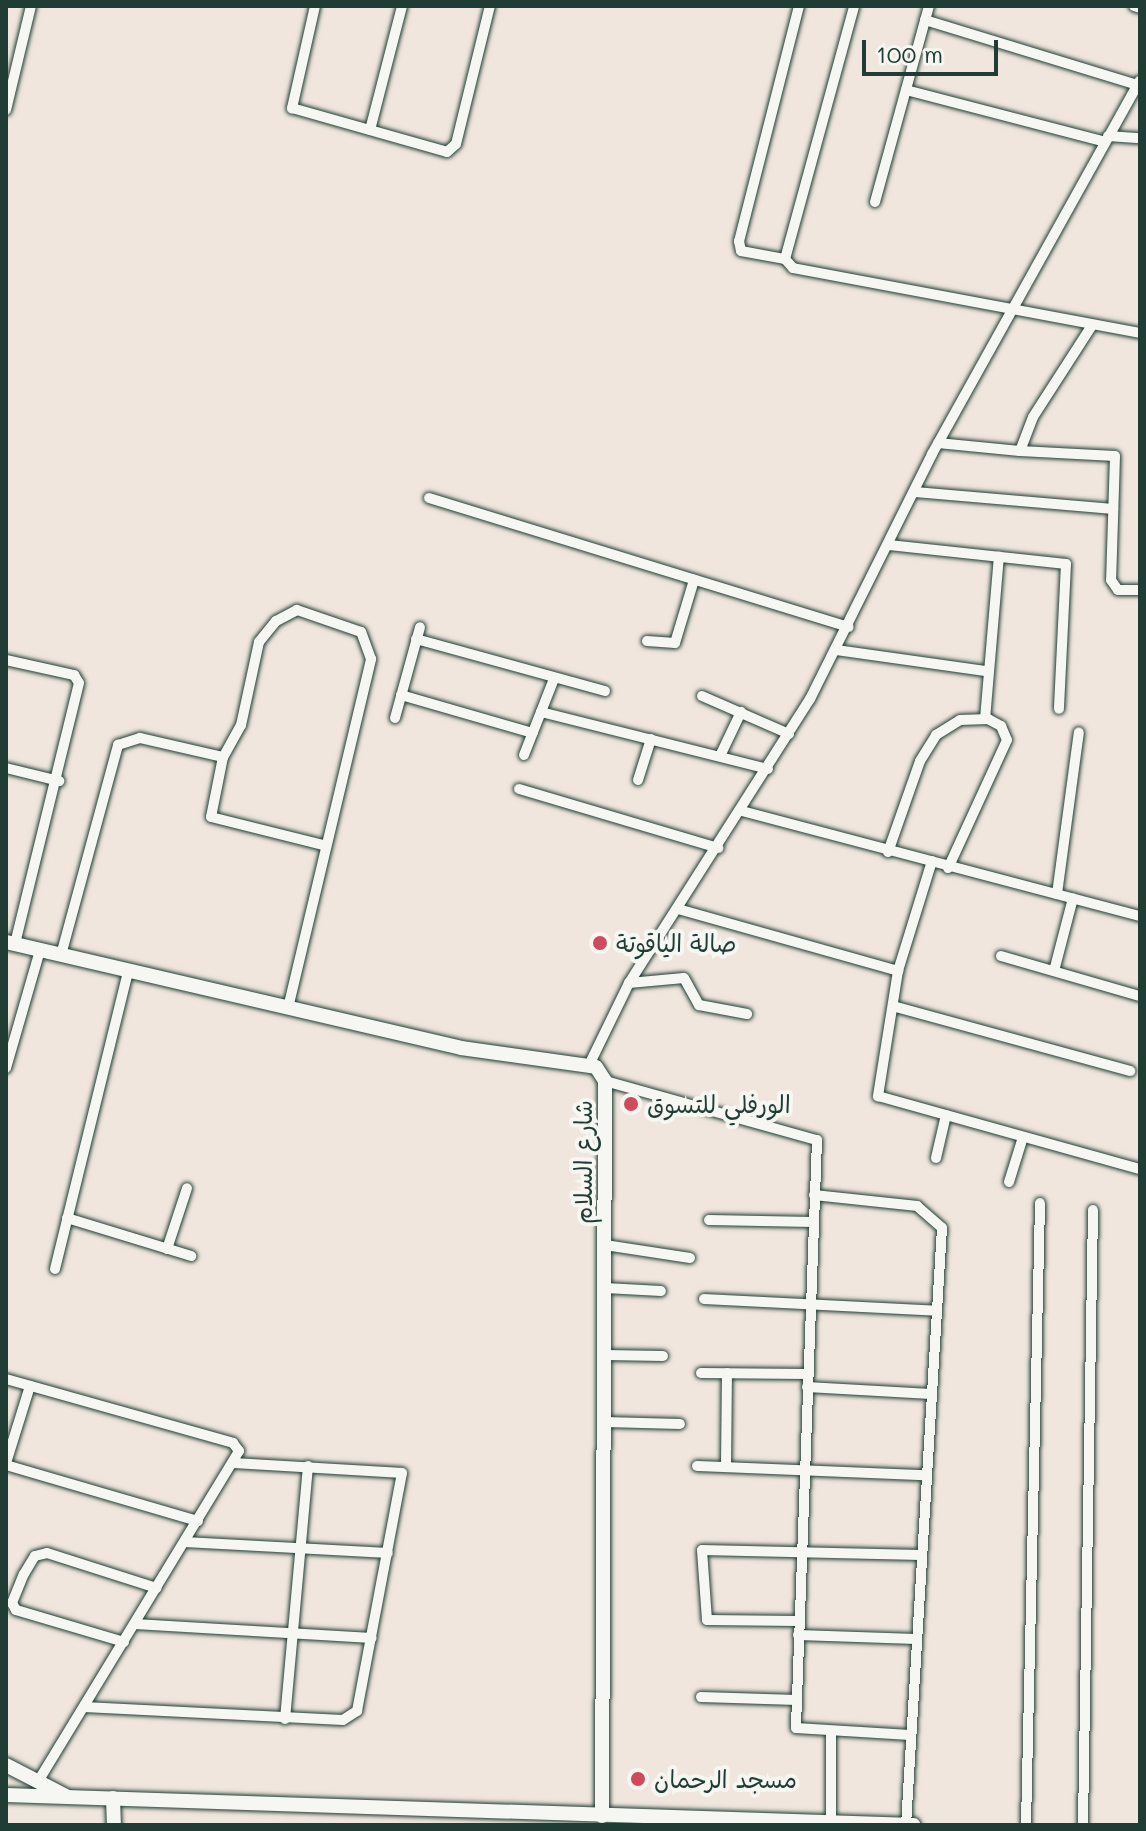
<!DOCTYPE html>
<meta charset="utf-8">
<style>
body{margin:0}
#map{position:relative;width:1146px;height:1831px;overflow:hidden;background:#f0e6dd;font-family:Mali,"Playpen Sans Arabic",sans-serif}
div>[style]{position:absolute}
.roads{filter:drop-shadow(0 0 2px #1f3d34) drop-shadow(0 0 2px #1f3d34)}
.street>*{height:10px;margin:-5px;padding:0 5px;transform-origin:5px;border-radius:5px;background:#f6f6f2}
.secondary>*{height:14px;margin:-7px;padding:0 7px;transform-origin:7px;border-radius:7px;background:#f6f6f2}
.dots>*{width:22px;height:22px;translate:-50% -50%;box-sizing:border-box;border:4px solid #f6f6f2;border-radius:50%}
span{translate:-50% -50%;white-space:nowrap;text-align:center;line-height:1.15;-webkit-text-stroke:8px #f6f6f2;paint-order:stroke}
.poi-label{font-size:24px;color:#1f3d34}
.left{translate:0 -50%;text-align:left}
.street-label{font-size:24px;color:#1f3d34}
.frame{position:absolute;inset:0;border:8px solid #1f3d34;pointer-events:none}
.scale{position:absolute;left:862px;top:40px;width:136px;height:36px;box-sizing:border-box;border:4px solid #1f3d34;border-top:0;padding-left:10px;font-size:24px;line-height:28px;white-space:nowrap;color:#1f3d34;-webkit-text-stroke:6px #f6f6f2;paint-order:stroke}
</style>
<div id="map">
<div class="roads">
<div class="street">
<i style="left:315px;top:6px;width:105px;rotate:102.7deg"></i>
<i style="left:292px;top:108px;width:161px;rotate:15.8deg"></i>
<i style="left:447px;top:152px;width:12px;rotate:-42deg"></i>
<i style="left:456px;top:144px;width:142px;rotate:-76.2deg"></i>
<i style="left:799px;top:6px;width:243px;rotate:104.3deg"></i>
<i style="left:739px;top:241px;width:10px;rotate:79deg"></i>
<i style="left:741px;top:251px;width:45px;rotate:10.3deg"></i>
<i style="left:785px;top:259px;width:12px;rotate:48deg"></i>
<i style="left:793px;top:268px;width:353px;rotate:10.6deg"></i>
<i style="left:1134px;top:6px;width:6px;rotate:18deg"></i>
<i style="left:925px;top:20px;width:223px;rotate:17deg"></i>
<i style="left:906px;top:90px;width:206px;rotate:14.6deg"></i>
<i style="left:6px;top:110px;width:107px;rotate:-76.5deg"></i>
<i style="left:370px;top:130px;width:128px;rotate:-75.5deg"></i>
<i style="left:1108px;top:136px;width:32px;rotate:4deg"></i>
<i style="left:875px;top:202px;width:203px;rotate:-74.6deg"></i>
<i style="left:785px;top:259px;width:262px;rotate:-74.7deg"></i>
<i style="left:938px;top:443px;width:82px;rotate:5.6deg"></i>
<i style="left:1020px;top:451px;width:36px;rotate:-69deg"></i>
<i style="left:1033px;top:417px;width:107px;rotate:-57.2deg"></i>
<i style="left:1020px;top:451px;width:95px;rotate:3deg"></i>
<i style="left:1115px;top:456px;width:124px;rotate:91.8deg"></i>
<i style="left:1111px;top:580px;width:12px;rotate:55deg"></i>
<i style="left:1118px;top:590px;width:22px"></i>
<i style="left:915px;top:492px;width:199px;rotate:4.9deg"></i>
<i style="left:429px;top:498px;width:439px;rotate:17.1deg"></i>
<i style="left:889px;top:545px;width:178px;rotate:6.1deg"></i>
<i style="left:1066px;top:564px;width:145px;rotate:92.8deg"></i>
<i style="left:416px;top:639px;width:196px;rotate:15.4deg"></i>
<i style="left:647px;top:641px;width:28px;rotate:4deg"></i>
<i style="left:675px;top:643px;width:66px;rotate:-73.2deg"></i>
<i style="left:836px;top:650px;width:151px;rotate:8deg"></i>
<i style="left:6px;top:660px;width:70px;rotate:12.4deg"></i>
<i style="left:74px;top:675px;width:9px;rotate:58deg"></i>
<i style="left:79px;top:683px;width:269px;rotate:103.8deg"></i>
<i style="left:401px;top:695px;width:137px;rotate:16.1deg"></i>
<i style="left:702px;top:696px;width:95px;rotate:23.6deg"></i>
<i style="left:541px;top:712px;width:234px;rotate:14.1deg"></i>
<i style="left:395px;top:718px;width:94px;rotate:-74.6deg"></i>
<i style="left:985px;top:719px;width:163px;rotate:-85.1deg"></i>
<i style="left:524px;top:755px;width:82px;rotate:-68.5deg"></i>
<i style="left:720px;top:756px;width:49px;rotate:-64.5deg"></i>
<i style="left:6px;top:768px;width:55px;rotate:13.8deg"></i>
<i style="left:638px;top:780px;width:43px;rotate:-72.4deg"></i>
<i style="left:519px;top:789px;width:208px;rotate:16.5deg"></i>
<i style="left:742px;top:811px;width:412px;rotate:14.8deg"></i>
<i style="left:888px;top:852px;width:96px;rotate:-70.6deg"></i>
<i style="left:920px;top:761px;width:31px;rotate:-58deg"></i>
<i style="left:936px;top:735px;width:28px;rotate:-32deg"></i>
<i style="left:960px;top:720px;width:28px;rotate:-2deg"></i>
<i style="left:988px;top:719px;width:15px;rotate:28deg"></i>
<i style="left:1001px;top:726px;width:15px;rotate:67deg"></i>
<i style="left:1007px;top:740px;width:141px;rotate:114.7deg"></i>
<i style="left:932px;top:861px;width:115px;rotate:107.2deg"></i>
<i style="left:898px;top:971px;width:127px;rotate:99.1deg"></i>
<i style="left:878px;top:1096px;width:272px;rotate:15.6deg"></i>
<i style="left:1057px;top:894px;width:163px;rotate:-82.3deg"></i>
<i style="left:678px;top:909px;width:229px;rotate:15.7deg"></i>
<i style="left:61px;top:955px;width:218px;rotate:-74.8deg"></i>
<i style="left:118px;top:745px;width:23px;rotate:-18deg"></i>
<i style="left:140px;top:738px;width:85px;rotate:12.9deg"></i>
<i style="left:1001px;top:956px;width:145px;rotate:16.1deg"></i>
<i style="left:1054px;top:971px;width:75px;rotate:-75.4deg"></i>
<i style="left:629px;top:983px;width:55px;rotate:-5.2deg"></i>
<i style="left:684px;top:978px;width:31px;rotate:61deg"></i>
<i style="left:699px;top:1005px;width:49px;rotate:10.6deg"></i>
<i style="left:896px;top:1007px;width:243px;rotate:15.3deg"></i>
<i style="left:288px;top:1008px;width:359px;rotate:-76.6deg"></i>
<i style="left:371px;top:659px;width:29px;rotate:-110deg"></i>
<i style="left:361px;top:632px;width:68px;rotate:-161deg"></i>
<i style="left:297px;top:610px;width:24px;rotate:152deg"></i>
<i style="left:276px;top:621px;width:27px;rotate:129deg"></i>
<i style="left:259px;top:642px;width:85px;rotate:102.2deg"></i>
<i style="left:241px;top:725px;width:37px;rotate:119deg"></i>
<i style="left:223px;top:757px;width:61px;rotate:101.3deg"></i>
<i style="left:211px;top:817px;width:115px;rotate:14deg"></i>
<i style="left:590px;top:1063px;width:89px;rotate:-64deg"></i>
<i style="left:629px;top:983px;width:337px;rotate:-57.5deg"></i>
<i style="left:810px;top:699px;width:274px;rotate:-63.5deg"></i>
<i style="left:932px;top:454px;width:427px;rotate:-60.9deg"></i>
<i style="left:6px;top:1068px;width:123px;rotate:-73.9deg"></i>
<i style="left:605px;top:1081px;width:220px;rotate:15.6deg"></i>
<i style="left:817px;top:1140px;width:588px;rotate:92.05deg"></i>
<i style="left:796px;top:1728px;width:114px;rotate:3.5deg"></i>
<i style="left:936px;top:1158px;width:44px;rotate:-76.9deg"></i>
<i style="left:1009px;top:1182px;width:47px;rotate:-72.7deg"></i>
<i style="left:814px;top:1195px;width:104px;rotate:6.1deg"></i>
<i style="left:917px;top:1206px;width:33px;rotate:41deg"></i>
<i style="left:942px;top:1228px;width:598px;rotate:93.45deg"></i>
<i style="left:67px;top:1218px;width:130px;rotate:17deg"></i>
<i style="left:709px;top:1220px;width:104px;rotate:1.1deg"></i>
<i style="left:605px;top:1245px;width:86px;rotate:8.7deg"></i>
<i style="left:167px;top:1249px;width:64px;rotate:-71.8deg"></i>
<i style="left:55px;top:1269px;width:306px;rotate:-76.2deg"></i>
<i style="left:605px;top:1288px;width:56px;rotate:3.1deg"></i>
<i style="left:704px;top:1299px;width:233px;rotate:2.9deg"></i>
<i style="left:605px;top:1355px;width:58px;rotate:1deg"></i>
<i style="left:701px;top:1373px;width:106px;rotate:0.5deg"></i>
<i style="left:6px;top:1379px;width:236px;rotate:15.7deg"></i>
<i style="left:233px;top:1443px;width:10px;rotate:53deg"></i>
<i style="left:239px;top:1451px;width:385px;rotate:121.3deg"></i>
<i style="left:807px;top:1387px;width:124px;rotate:3.2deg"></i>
<i style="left:605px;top:1422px;width:75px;rotate:1.5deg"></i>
<i style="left:6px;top:1463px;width:81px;rotate:-72.7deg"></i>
<i style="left:6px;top:1465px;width:200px;rotate:16.3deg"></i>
<i style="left:697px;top:1466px;width:229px;rotate:2.3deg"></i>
<i style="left:726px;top:1466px;width:93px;rotate:-89.4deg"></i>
<i style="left:185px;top:1542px;width:203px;rotate:3.1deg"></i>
<i style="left:798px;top:1621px;width:91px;rotate:-179.4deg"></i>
<i style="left:707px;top:1620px;width:70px;rotate:-94.1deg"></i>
<i style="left:702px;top:1550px;width:219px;rotate:1.3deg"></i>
<i style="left:135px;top:1624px;width:237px;rotate:3.4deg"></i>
<i style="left:798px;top:1635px;width:118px;rotate:1.9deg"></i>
<i style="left:124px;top:1642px;width:113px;rotate:-163.5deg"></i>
<i style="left:16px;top:1610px;width:8px;rotate:-120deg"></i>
<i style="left:12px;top:1603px;width:31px;rotate:-68deg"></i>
<i style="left:24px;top:1574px;width:21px;rotate:-59deg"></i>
<i style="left:35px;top:1556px;width:12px;rotate:-14deg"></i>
<i style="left:47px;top:1553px;width:115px;rotate:17.7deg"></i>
<i style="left:701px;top:1697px;width:96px;rotate:1.8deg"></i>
<i style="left:84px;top:1707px;width:259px;rotate:2.9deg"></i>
<i style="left:343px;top:1720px;width:17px;rotate:-33deg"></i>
<i style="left:357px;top:1711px;width:242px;rotate:-79.3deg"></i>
<i style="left:402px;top:1473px;width:168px;rotate:-176.6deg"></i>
<i style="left:285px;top:1719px;width:254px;rotate:-84.8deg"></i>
<i style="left:831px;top:1823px;width:91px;rotate:-90deg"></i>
<i style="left:1026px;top:1825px;width:622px;rotate:-88.71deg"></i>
<i style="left:1083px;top:1825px;width:615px;rotate:-89.07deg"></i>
</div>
<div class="secondary">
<i style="left:6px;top:942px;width:467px;rotate:13.1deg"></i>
<i style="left:461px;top:1048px;width:136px;rotate:8deg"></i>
<i style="left:596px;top:1067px;width:17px;rotate:57deg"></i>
<i style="left:605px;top:1081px;width:735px;rotate:90.23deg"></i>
<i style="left:6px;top:1765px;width:68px;rotate:27.3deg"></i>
<i style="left:6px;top:1795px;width:908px;rotate:1.89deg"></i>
<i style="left:113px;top:1798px;width:27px;rotate:88deg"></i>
</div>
</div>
<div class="dots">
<i style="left:600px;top:943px;background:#d1495b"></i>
<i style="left:631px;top:1104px;background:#d1495b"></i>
<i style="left:638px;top:1779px;background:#d1495b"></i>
</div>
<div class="poi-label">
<span class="left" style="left:616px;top:943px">صالة الياقوتة</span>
<span class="left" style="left:647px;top:1104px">الورفلي للتسوق</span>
<span class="left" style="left:654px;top:1779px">مسجد الرحمان</span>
</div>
<div class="street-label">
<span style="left:583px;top:1162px;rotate:-90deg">شارع السلام</span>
</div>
<div class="frame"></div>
<div class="scale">100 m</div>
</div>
